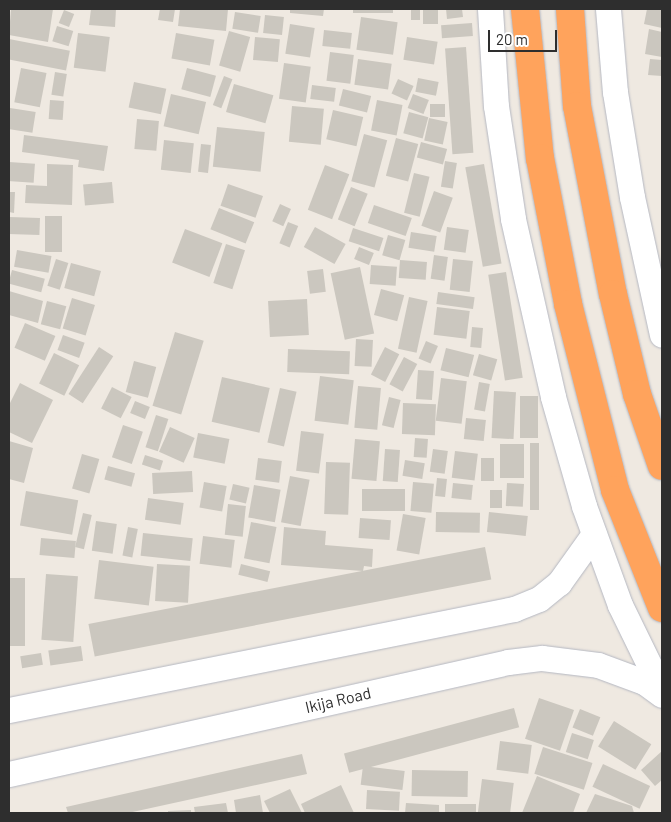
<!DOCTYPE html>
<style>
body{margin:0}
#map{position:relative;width:671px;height:822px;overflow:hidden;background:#efe9e1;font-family:Barlow,sans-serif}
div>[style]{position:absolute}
.building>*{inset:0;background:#cbc7bf;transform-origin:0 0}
.roads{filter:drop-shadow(0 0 1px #b4b7c1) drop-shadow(0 0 1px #b4b7c1)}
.minor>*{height:25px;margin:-12.5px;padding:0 12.5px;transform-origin:12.5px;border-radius:12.5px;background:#fff}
.highway>*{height:28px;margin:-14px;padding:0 14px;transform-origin:14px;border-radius:14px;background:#ffa35c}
span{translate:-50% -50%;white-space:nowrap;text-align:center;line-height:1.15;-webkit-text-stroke:4px #fff;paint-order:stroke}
.street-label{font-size:16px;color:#2e2e2e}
.frame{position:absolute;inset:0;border:10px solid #2e2e2e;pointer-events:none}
.scale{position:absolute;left:488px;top:30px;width:69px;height:22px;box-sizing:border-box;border:2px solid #2e2e2e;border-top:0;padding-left:6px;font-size:15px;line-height:18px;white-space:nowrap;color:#2e2e2e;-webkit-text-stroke:4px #fff;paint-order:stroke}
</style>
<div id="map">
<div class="building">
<i style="clip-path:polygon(11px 9px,53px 9px,48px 42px,9px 35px)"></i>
<i style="clip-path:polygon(91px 9px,116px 9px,115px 27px,89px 25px)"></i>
<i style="clip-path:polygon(160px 9px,175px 9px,173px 22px,158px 20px)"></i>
<i style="clip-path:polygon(180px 9px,228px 9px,226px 31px,178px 26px)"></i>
<i style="clip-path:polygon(290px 9px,324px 9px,323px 16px,290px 13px)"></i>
<i style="left:353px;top:9px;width:40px;height:4px"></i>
<i style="left:411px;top:9px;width:9px;height:11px"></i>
<i style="left:423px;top:9px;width:15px;height:15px"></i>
<i style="clip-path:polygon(446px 9px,462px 9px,463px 17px,447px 19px)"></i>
<i style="clip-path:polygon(647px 9px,662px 9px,662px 28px,644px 24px)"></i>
<i style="left:64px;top:10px;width:11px;height:14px;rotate:22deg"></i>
<i style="left:235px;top:12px;width:26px;height:17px;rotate:9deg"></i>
<i style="left:265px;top:15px;width:19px;height:18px;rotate:6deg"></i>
<i style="left:361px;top:17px;width:37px;height:33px;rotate:8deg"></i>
<i style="left:472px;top:23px;width:13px;height:31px;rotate:86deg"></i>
<i style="left:290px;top:24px;width:25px;height:30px;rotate:9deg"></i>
<i style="left:57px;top:26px;width:17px;height:16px;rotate:17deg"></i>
<i style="clip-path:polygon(649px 29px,662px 32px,662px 57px,645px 54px)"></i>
<i style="left:324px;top:30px;width:28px;height:16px;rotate:6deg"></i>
<i style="left:229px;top:31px;width:22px;height:36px;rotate:16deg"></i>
<i style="left:78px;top:33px;width:32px;height:35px;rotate:7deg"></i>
<i style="left:176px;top:33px;width:39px;height:26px;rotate:10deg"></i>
<i style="left:255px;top:37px;width:25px;height:23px;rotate:5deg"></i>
<i style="left:407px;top:37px;width:31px;height:23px;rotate:9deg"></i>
<i style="left:9px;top:39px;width:62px;height:20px;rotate:11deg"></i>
<i style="left:466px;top:47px;width:106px;height:21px;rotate:86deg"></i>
<i style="left:330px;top:52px;width:24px;height:29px;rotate:7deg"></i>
<i style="left:358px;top:59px;width:34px;height:26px;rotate:8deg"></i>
<i style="clip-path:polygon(650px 59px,662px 60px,662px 76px,648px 75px)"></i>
<i style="left:284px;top:63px;width:27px;height:36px;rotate:8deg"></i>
<i style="left:21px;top:68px;width:26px;height:35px;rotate:11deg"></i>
<i style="left:187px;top:68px;width:30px;height:22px;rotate:15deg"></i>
<i style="left:55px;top:72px;width:12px;height:23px;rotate:9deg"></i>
<i style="left:224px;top:76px;width:9px;height:31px;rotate:21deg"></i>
<i style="left:418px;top:78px;width:21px;height:14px;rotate:11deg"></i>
<i style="left:398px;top:79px;width:17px;height:16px;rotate:24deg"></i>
<i style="left:134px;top:82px;width:33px;height:26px;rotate:12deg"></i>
<i style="left:234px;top:84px;width:41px;height:29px;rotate:16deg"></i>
<i style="left:312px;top:85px;width:24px;height:14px;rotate:7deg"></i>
<i style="left:343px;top:89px;width:29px;height:17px;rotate:14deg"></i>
<i style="left:171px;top:94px;width:36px;height:33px;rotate:13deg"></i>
<i style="left:413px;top:94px;width:17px;height:15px;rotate:21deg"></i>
<i style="left:50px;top:100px;width:14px;height:19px;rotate:4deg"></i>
<i style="left:377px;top:100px;width:26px;height:31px;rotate:11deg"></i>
<i style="left:430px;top:104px;width:15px;height:13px"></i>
<i style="left:292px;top:106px;width:32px;height:36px;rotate:5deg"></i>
<i style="left:10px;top:108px;width:26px;height:21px;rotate:9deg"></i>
<i style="left:333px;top:110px;width:31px;height:30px;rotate:13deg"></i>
<i style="left:409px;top:112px;width:20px;height:22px;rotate:15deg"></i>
<i style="left:429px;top:118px;width:19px;height:23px;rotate:12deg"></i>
<i style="left:137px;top:119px;width:22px;height:30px;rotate:5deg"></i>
<i style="left:217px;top:127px;width:48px;height:40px;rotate:6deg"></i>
<i style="left:364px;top:134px;width:24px;height:49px;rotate:15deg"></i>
<i style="clip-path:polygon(24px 135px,108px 146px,104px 171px,78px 167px,79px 160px,22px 152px)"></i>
<i style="left:396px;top:138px;width:23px;height:39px;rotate:15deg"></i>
<i style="left:164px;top:140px;width:30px;height:30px;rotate:6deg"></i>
<i style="left:421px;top:142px;width:27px;height:16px;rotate:15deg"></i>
<i style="left:201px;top:144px;width:10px;height:28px;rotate:6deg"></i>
<i style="left:445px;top:161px;width:12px;height:26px;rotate:9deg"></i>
<i style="left:9px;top:162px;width:26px;height:19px;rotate:4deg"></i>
<i style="clip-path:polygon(47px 164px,73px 165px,72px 205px,25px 203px,26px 185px,47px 186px)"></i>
<i style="left:484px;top:164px;width:101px;height:19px;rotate:80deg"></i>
<i style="left:325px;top:165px;width:26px;height:48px;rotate:21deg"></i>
<i style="left:414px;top:173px;width:16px;height:41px;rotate:14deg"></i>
<i style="left:112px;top:182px;width:21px;height:29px;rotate:85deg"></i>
<i style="left:228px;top:184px;width:37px;height:23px;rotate:19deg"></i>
<i style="left:351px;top:187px;width:18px;height:35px;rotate:22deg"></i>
<i style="left:434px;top:191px;width:20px;height:37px;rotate:20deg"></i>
<i style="clip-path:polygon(9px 192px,15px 192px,14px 213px,9px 212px)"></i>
<i style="left:280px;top:204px;width:12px;height:19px;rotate:24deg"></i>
<i style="left:374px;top:205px;width:40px;height:19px;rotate:19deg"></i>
<i style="left:219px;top:208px;width:38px;height:23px;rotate:22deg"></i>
<i style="left:45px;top:216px;width:17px;height:36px"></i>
<i style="left:9px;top:217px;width:31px;height:17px;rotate:2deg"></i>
<i style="left:288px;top:222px;width:11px;height:23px;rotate:22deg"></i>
<i style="left:315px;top:227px;width:35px;height:23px;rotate:29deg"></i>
<i style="left:447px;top:227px;width:22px;height:23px;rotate:8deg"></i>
<i style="left:353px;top:228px;width:32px;height:14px;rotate:18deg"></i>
<i style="left:185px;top:229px;width:40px;height:36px;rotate:21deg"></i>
<i style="left:411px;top:232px;width:26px;height:16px;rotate:9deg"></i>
<i style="left:388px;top:235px;width:18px;height:21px;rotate:16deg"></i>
<i style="left:226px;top:244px;width:20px;height:41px;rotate:18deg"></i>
<i style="left:359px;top:247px;width:16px;height:13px;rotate:22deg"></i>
<i style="left:17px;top:250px;width:35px;height:17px;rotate:10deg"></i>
<i style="left:434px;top:255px;width:14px;height:24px;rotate:8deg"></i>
<i style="left:56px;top:259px;width:13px;height:28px;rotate:18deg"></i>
<i style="left:453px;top:259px;width:20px;height:31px;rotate:6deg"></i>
<i style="left:400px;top:260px;width:27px;height:18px;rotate:4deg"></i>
<i style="left:71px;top:263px;width:31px;height:26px;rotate:15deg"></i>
<i style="left:371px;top:265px;width:26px;height:19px;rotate:4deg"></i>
<i style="left:360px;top:267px;width:68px;height:30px;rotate:78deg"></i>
<i style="left:323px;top:269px;width:23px;height:16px;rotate:83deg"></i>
<i style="left:12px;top:270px;width:34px;height:14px;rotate:15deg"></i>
<i style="left:506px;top:272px;width:107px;height:18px;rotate:81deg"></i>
<i style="left:381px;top:289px;width:24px;height:27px;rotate:15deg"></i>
<i style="clip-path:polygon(9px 291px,43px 301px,38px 323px,9px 315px)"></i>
<i style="left:438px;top:292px;width:37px;height:12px;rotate:8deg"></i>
<i style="left:409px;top:297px;width:19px;height:53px;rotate:12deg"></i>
<i style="left:72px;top:298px;width:24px;height:32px;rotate:17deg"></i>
<i style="left:307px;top:299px;width:36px;height:39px;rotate:87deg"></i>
<i style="left:47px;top:301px;width:20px;height:24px;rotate:15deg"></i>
<i style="left:437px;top:307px;width:33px;height:28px;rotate:7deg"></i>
<i style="left:25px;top:323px;width:33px;height:27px;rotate:23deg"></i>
<i style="left:472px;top:327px;width:11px;height:20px;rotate:5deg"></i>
<i style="left:175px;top:332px;width:30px;height:77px;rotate:17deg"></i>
<i style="left:63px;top:335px;width:23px;height:16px;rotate:20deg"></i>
<i style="left:356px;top:339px;width:17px;height:27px;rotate:3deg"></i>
<i style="left:426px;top:341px;width:13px;height:19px;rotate:23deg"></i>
<i style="left:99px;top:347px;width:17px;height:56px;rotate:33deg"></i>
<i style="left:385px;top:347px;width:16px;height:31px;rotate:27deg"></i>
<i style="left:446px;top:348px;width:29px;height:23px;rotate:14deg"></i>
<i style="left:288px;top:349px;width:62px;height:23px;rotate:2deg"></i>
<i style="left:54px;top:353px;width:28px;height:34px;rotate:26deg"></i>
<i style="left:479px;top:354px;width:19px;height:22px;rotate:16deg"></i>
<i style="left:404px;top:357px;width:15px;height:31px;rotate:28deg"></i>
<i style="left:134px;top:361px;width:23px;height:32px;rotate:15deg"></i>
<i style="left:418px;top:370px;width:16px;height:29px;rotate:4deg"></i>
<i style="left:320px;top:376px;width:34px;height:45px;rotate:7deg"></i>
<i style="left:222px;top:377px;width:49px;height:46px;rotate:13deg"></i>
<i style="left:441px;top:378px;width:26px;height:43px;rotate:7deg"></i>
<i style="left:479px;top:382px;width:11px;height:28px;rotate:10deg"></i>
<i style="clip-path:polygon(20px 383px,53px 400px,32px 443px,9px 432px,9px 405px)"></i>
<i style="left:358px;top:386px;width:23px;height:42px;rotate:5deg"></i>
<i style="left:112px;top:387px;width:22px;height:24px;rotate:27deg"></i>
<i style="left:280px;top:388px;width:17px;height:56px;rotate:13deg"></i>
<i style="left:494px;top:391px;width:22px;height:47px;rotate:3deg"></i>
<i style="left:520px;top:396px;width:18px;height:42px"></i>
<i style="left:389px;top:397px;width:12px;height:29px;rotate:14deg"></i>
<i style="left:135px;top:401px;width:16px;height:13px;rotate:22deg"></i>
<i style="left:403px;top:403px;width:33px;height:31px;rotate:2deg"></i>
<i style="left:156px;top:415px;width:13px;height:34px;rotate:18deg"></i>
<i style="left:466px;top:418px;width:20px;height:21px;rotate:6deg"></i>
<i style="left:123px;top:425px;width:21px;height:34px;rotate:19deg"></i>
<i style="left:170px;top:427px;width:27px;height:27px;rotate:24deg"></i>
<i style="left:301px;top:431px;width:23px;height:40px;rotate:7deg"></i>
<i style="left:198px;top:433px;width:32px;height:25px;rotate:11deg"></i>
<i style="left:415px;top:438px;width:13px;height:19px;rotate:4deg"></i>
<i style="left:355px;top:439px;width:25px;height:40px;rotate:5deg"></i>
<i style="clip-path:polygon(9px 441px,33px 448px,24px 483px,9px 479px)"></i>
<i style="left:530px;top:443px;width:9px;height:67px"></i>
<i style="left:500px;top:444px;width:24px;height:34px"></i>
<i style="left:385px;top:449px;width:15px;height:32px;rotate:4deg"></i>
<i style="left:433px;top:449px;width:15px;height:23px;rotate:8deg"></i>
<i style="left:455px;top:451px;width:23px;height:27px;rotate:7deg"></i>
<i style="left:82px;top:454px;width:18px;height:36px;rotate:16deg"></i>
<i style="left:145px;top:455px;width:19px;height:10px;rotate:18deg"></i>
<i style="left:258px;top:458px;width:24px;height:22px;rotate:7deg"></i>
<i style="left:481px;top:458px;width:13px;height:23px"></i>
<i style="left:405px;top:460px;width:20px;height:16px;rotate:9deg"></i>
<i style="left:326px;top:462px;width:24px;height:52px;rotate:2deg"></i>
<i style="left:108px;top:466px;width:28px;height:14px;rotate:15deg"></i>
<i style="left:192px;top:471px;width:21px;height:40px;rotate:87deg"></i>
<i style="left:290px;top:476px;width:20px;height:47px;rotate:11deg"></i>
<i style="left:437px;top:478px;width:10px;height:18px;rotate:6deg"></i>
<i style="left:204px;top:482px;width:23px;height:26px;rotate:10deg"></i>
<i style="left:413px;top:482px;width:21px;height:29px;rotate:5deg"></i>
<i style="left:453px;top:483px;width:20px;height:15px;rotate:6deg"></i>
<i style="left:507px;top:483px;width:17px;height:23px;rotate:3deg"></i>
<i style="left:233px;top:484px;width:17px;height:16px;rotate:13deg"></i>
<i style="left:254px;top:485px;width:27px;height:33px;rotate:10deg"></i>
<i style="left:362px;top:489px;width:43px;height:22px"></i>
<i style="left:490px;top:490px;width:12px;height:18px"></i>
<i style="left:26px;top:491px;width:53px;height:35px;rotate:10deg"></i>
<i style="left:148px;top:498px;width:36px;height:22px;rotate:8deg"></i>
<i style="left:228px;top:504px;width:18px;height:31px;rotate:6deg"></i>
<i style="left:436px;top:512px;width:44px;height:20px;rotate:1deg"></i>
<i style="left:489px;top:512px;width:39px;height:20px;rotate:6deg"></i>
<i style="left:83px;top:513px;width:9px;height:35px;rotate:13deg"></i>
<i style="left:403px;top:514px;width:23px;height:37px;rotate:10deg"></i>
<i style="left:360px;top:518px;width:31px;height:20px;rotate:4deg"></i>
<i style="left:96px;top:521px;width:21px;height:30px;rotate:8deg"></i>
<i style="left:251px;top:522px;width:26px;height:37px;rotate:11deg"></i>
<i style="left:128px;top:527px;width:10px;height:29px;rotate:11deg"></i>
<i style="clip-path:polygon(284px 527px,326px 531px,325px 545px,373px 549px,372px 567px,364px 566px,363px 571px,281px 565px)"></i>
<i style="left:143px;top:533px;width:50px;height:23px;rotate:6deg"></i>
<i style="left:203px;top:536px;width:32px;height:28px;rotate:7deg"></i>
<i style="left:41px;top:538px;width:35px;height:17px;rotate:5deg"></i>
<i style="left:485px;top:547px;width:33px;height:404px;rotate:79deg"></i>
<i style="left:99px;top:560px;width:55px;height:39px;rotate:7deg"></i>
<i style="left:157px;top:564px;width:33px;height:37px;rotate:3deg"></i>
<i style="left:241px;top:564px;width:30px;height:11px;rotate:14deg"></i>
<i style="left:46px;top:574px;width:32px;height:66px;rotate:4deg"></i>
<i style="left:9px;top:578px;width:16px;height:68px"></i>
<i style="left:81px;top:646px;width:15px;height:33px;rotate:82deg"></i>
<i style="left:41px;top:653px;width:12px;height:21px;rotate:81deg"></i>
<i style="left:539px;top:698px;width:37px;height:43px;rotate:19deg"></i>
<i style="left:514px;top:708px;width:20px;height:176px;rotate:75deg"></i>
<i style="left:580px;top:709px;width:22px;height:20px;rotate:22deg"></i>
<i style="left:614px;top:721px;width:44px;height:30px;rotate:32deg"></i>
<i style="left:572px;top:733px;width:23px;height:20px;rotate:18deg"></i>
<i style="left:500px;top:741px;width:32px;height:29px;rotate:7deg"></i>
<i style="left:543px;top:747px;width:52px;height:28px;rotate:18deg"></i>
<i style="clip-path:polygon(662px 751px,662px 780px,655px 786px,641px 770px)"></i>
<i style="clip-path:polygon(302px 754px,307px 774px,128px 813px,68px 813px,66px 807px)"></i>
<i style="left:603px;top:764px;width:52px;height:25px;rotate:25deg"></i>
<i style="left:363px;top:766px;width:42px;height:19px;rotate:7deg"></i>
<i style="left:412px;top:770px;width:56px;height:26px;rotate:1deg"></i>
<i style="clip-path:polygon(537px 776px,580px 794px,573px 813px,522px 813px)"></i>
<i style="left:482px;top:779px;width:32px;height:34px;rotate:7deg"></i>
<i style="clip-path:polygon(341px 785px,354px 813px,305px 813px,301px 804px)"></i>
<i style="clip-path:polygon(290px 789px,302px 813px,270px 813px,264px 801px)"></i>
<i style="left:367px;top:790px;width:33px;height:19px;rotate:3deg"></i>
<i style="clip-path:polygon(595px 794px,632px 806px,634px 813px,586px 813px)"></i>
<i style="clip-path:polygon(260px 795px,263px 813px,236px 813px,234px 800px)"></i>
<i style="clip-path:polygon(226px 803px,228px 813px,195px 813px,194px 807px)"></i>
<i style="clip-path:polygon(406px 803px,439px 805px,439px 813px,405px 813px)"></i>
<i style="left:445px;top:804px;width:31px;height:9px"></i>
<i style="clip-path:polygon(191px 810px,191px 813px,168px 813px,168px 811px)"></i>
</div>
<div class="roads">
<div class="minor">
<i style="left:490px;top:9px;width:97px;rotate:86.5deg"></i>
<i style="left:496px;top:106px;width:114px;rotate:81.4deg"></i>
<i style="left:513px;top:219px;width:182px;rotate:77.3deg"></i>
<i style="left:553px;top:397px;width:113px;rotate:74.1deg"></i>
<i style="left:584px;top:506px;width:105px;rotate:70deg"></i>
<i style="left:620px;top:605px;width:96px;rotate:64deg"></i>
<i style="left:608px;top:9px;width:83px;rotate:85.2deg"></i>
<i style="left:615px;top:92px;width:106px;rotate:80.8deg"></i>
<i style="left:632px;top:197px;width:141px;rotate:77.7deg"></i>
<i style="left:9px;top:710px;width:515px;rotate:-11.31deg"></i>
<i style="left:514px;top:609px;width:27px;rotate:-22deg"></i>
<i style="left:539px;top:599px;width:26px;rotate:-39deg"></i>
<i style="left:559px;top:583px;width:60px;rotate:-54.5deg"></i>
<i style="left:9px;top:774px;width:511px;rotate:-12.65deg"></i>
<i style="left:508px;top:662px;width:34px;rotate:-7deg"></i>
<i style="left:542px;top:658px;width:56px;rotate:7.1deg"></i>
<i style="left:598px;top:665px;width:49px;rotate:20.3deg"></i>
<i style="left:644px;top:682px;width:22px;rotate:36deg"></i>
</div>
<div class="highway">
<i style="left:525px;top:9px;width:150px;rotate:84.3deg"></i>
<i style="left:540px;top:158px;width:149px;rotate:79.1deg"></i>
<i style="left:568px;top:304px;width:192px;rotate:75.8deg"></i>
<i style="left:615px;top:490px;width:127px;rotate:68.3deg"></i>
<i style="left:570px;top:9px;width:97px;rotate:85.9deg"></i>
<i style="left:577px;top:106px;width:191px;rotate:79.2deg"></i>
<i style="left:613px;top:294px;width:103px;rotate:76.5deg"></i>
<i style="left:637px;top:394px;width:76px;rotate:70.9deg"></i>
</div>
</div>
<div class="street-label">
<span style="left:338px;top:700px;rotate:-13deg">Ikija Road</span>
</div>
<div class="frame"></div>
<div class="scale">20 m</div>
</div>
